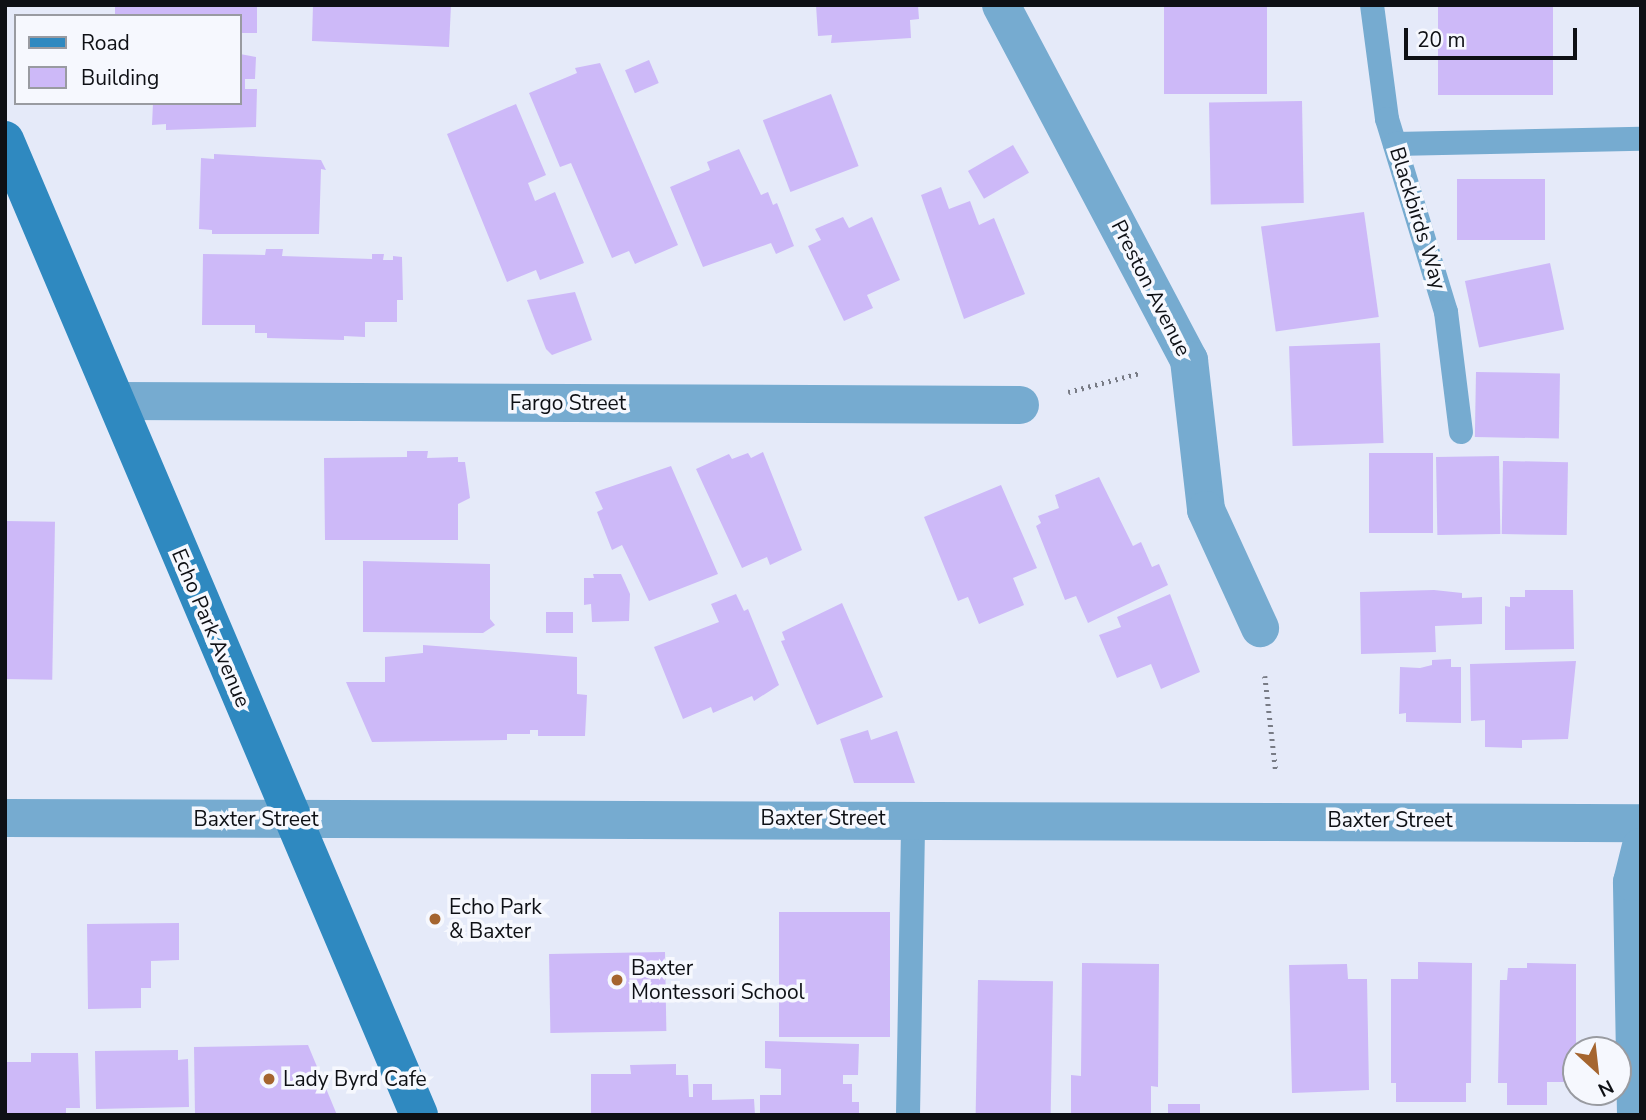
<!DOCTYPE html>
<style>
body{margin:0}
#map{position:relative;width:1646px;height:1120px;overflow:hidden;background:#e5eaf9;font-family:"Nunito Sans",sans-serif}
div>[style]{position:absolute}
.building>*{inset:0;background:#cdb9f8;transform-origin:0 0}
.path>*{height:4.5px;margin-top:-2.25px;transform-origin:0;background:repeating-linear-gradient(90deg,#787b85 0 2px,transparent 0 7px)}
.lane>*{height:24px;margin:-12px;padding:0 12px;transform-origin:12px;border-radius:12px;background:#76abd0}
.street>*{height:38px;margin:-19px;padding:0 19px;transform-origin:19px;border-radius:19px;background:#76abd0}
.secondary>*{height:38px;margin:-19px;padding:0 19px;transform-origin:19px;border-radius:19px;background:#2f89c0}
.dots>*{width:19px;height:19px;translate:-50% -50%;box-sizing:border-box;border:4px solid #f6f8fe;border-radius:50%}
span{translate:-50% -50%;white-space:nowrap;text-align:center;line-height:1.15;-webkit-text-stroke:7px #f6f8fe;paint-order:stroke}
.street-label{font-size:21px;color:#0e1015}
.poi-label{font-size:21px;color:#0e1015}
.left{translate:0 -50%;text-align:left}
.frame{position:absolute;inset:0;border:7px solid #0e1015;pointer-events:none}
.legend{position:absolute;left:14px;top:14px;width:228px;height:91px;box-sizing:border-box;background:#f6f8fe;border:2px solid #999ba1;margin:0;padding:9px 12px;list-style:none;font-size:21px;color:#0e1015}
.legend li{display:flex;align-items:center;gap:14px;height:35px}
.legend b{width:35px;border:2px solid #999ba1}
.north{position:absolute;left:1562px;top:1036px;width:70px;height:70px;box-sizing:border-box;background:#f6f8fe;border:2px solid #999ba1;border-radius:50%;rotate:153deg;font-size:19px;font-weight:700;line-height:28px;text-align:center;color:#0e1015}
.north::after{content:'';display:block;margin:auto;width:24px;height:32px;background:#a5652f;clip-path:polygon(50% 0,100% 100%,50% 72%,0 100%)}
.scale{position:absolute;left:1404px;top:28px;width:173px;height:32px;box-sizing:border-box;border:4px solid #0e1015;border-top:0;padding-left:9px;font-size:21px;line-height:24px;white-space:nowrap;color:#0e1015;-webkit-text-stroke:5px #f6f8fe;paint-order:stroke}
</style>
<div id="map">
<div class="building">
<i style="clip-path:polygon(115px 5px,257px 5px,257px 33px,240px 33px,240px 16px,115px 16px)"></i>
<i style="clip-path:polygon(313px 5px,451px 5px,449px 47px,312px 41px)"></i>
<i style="clip-path:polygon(816px 5px,918px 5px,919px 19px,910px 20px,911px 38px,831px 43px,832px 35px,818px 36px)"></i>
<i style="left:1164px;top:5px;width:103px;height:89px"></i>
<i style="left:1438px;top:5px;width:115px;height:90px"></i>
<i style="clip-path:polygon(240px 54px,256px 57px,255px 79px,245px 79px,245px 89px,257px 89px,256px 127px,166px 130px,166px 124px,152px 125px,153px 103px,240px 103px)"></i>
<i style="left:649px;top:60px;width:25px;height:26px;rotate:67deg"></i>
<i style="clip-path:polygon(600px 63px,678px 245px,635px 264px,629px 251px,612px 258px,571px 163px,560px 167px,529px 93px,577px 73px,575px 68px)"></i>
<i style="left:831px;top:94px;width:77px;height:73px;rotate:69deg"></i>
<i style="left:1302px;top:101px;width:102px;height:93px;rotate:89deg"></i>
<i style="clip-path:polygon(516px 104px,546px 175px,528px 183px,535px 201px,555px 192px,584px 263px,540px 280px,536px 270px,507px 282px,447px 134px)"></i>
<i style="left:1013px;top:145px;width:32px;height:52px;rotate:60deg"></i>
<i style="clip-path:polygon(739px 149px,761px 195px,768px 192px,773px 205px,777px 203px,794px 246px,776px 254px,771px 243px,703px 267px,670px 187px,710px 170px,707px 162px)"></i>
<i style="clip-path:polygon(214px 154px,321px 160px,326px 170px,321px 169px,319px 234px,212px 234px,212px 230px,199px 229px,201px 158px,214px 159px)"></i>
<i style="left:1545px;top:179px;width:61px;height:88px;rotate:90deg"></i>
<i style="clip-path:polygon(941px 187px,949px 209px,970px 201px,979px 225px,994px 218px,1025px 294px,964px 319px,921px 195px)"></i>
<i style="left:1364px;top:212px;width:106px;height:104px;rotate:82deg"></i>
<i style="clip-path:polygon(843px 217px,849px 228px,872px 217px,900px 280px,867px 295px,873px 308px,844px 321px,808px 246px,821px 240px,815px 229px)"></i>
<i style="clip-path:polygon(266px 249px,283px 249px,282px 256px,372px 259px,372px 254px,384px 254px,383px 260px,393px 260px,393px 256px,402px 257px,403px 300px,397px 300px,397px 322px,365px 322px,365px 337px,344px 336px,344px 340px,267px 338px,267px 333px,255px 333px,255px 325px,202px 325px,203px 254px,265px 255px)"></i>
<i style="left:1550px;top:263px;width:68px;height:87px;rotate:78deg"></i>
<i style="clip-path:polygon(575px 292px,592px 340px,552px 355px,546px 349px,527px 300px)"></i>
<i style="left:1380px;top:343px;width:100px;height:91px;rotate:88deg"></i>
<i style="left:1476px;top:372px;width:84px;height:65px;rotate:1deg"></i>
<i style="clip-path:polygon(407px 451px,428px 451px,427px 458px,458px 457px,458px 462px,465px 462px,470px 498px,458px 504px,458px 540px,325px 540px,324px 458px,407px 457px)"></i>
<i style="clip-path:polygon(763px 452px,802px 550px,770px 565px,767px 557px,742px 568px,696px 469px,729px 454px,732px 459px,748px 453px,751px 458px)"></i>
<i style="left:1369px;top:453px;width:64px;height:80px"></i>
<i style="left:1499px;top:456px;width:78px;height:63px;rotate:89deg"></i>
<i style="left:1503px;top:461px;width:65px;height:73px;rotate:1deg"></i>
<i style="clip-path:polygon(671px 466px,718px 574px,649px 601px,622px 545px,612px 550px,597px 512px,603px 509px,595px 492px)"></i>
<i style="clip-path:polygon(1099px 477px,1133px 546px,1141px 542px,1152px 567px,1159px 564px,1168px 585px,1088px 623px,1076px 596px,1065px 600px,1036px 526px,1041px 523px,1038px 516px,1059px 508px,1055px 495px)"></i>
<i style="clip-path:polygon(1001px 485px,1037px 568px,1013px 578px,1024px 605px,979px 624px,968px 597px,958px 601px,924px 517px)"></i>
<i style="left:5px;top:521px;width:50px;height:158px;rotate:1deg"></i>
<i style="clip-path:polygon(363px 561px,490px 564px,490px 619px,495px 625px,483px 633px,363px 632px)"></i>
<i style="clip-path:polygon(593px 574px,621px 574px,630px 594px,629px 621px,592px 622px,591px 604px,584px 605px,584px 578px,594px 578px)"></i>
<i style="clip-path:polygon(1434px 590px,1462px 593px,1462px 598px,1482px 597px,1482px 624px,1435px 626px,1436px 652px,1361px 654px,1360px 592px)"></i>
<i style="clip-path:polygon(1525px 590px,1573px 590px,1574px 649px,1505px 650px,1505px 606px,1510px 607px,1510px 597px,1525px 597px)"></i>
<i style="clip-path:polygon(736px 594px,744px 611px,748px 609px,779px 685px,754px 701px,752px 696px,713px 713px,711px 707px,683px 719px,654px 647px,719px 622px,711px 604px)"></i>
<i style="clip-path:polygon(1170px 594px,1200px 672px,1161px 689px,1151px 664px,1117px 678px,1099px 635px,1121px 627px,1117px 617px)"></i>
<i style="clip-path:polygon(842px 603px,883px 697px,817px 725px,781px 641px,785px 640px,782px 632px)"></i>
<i style="left:546px;top:612px;width:27px;height:21px"></i>
<i style="clip-path:polygon(423px 645px,577px 657px,577px 694px,587px 695px,585px 736px,538px 736px,538px 730px,530px 730px,530px 734px,507px 734px,507px 740px,372px 742px,346px 682px,385px 682px,385px 657px,423px 653px)"></i>
<i style="clip-path:polygon(1451px 659px,1451px 667px,1461px 667px,1461px 723px,1406px 722px,1406px 713px,1399px 714px,1400px 667px,1420px 668px,1432px 665px,1432px 660px)"></i>
<i style="clip-path:polygon(1576px 661px,1568px 739px,1522px 740px,1522px 748px,1485px 747px,1485px 720px,1471px 721px,1470px 664px)"></i>
<i style="clip-path:polygon(868px 730px,871px 740px,897px 731px,915px 783px,854px 783px,840px 739px)"></i>
<i style="left:779px;top:912px;width:111px;height:125px"></i>
<i style="clip-path:polygon(179px 923px,179px 960px,151px 961px,151px 988px,141px 988px,141px 1008px,88px 1009px,87px 924px)"></i>
<i style="left:665px;top:952px;width:79px;height:116px;rotate:89deg"></i>
<i style="clip-path:polygon(1418px 962px,1472px 963px,1471px 1083px,1466px 1083px,1466px 1102px,1396px 1102px,1396px 1083px,1391px 1083px,1391px 979px,1418px 979px)"></i>
<i style="clip-path:polygon(1082px 963px,1159px 964px,1158px 1087px,1151px 1086px,1151px 1115px,1071px 1115px,1071px 1075px,1081px 1076px)"></i>
<i style="clip-path:polygon(1527px 963px,1576px 964px,1576px 1082px,1547px 1082px,1547px 1105px,1507px 1105px,1507px 1083px,1498px 1083px,1500px 980px,1507px 980px,1508px 968px,1527px 968px)"></i>
<i style="clip-path:polygon(1347px 964px,1348px 979px,1367px 979px,1369px 1090px,1292px 1093px,1289px 965px)"></i>
<i style="left:978px;top:980px;width:75px;height:135px;rotate:1deg"></i>
<i style="clip-path:polygon(765px 1041px,859px 1044px,858px 1075px,843px 1075px,843px 1084px,852px 1084px,852px 1102px,859px 1102px,859px 1115px,760px 1115px,760px 1095px,781px 1095px,781px 1069px,765px 1068px)"></i>
<i style="clip-path:polygon(308px 1045px,337px 1115px,195px 1115px,194px 1047px)"></i>
<i style="clip-path:polygon(178px 1050px,178px 1060px,188px 1059px,189px 1107px,96px 1109px,95px 1051px)"></i>
<i style="clip-path:polygon(31px 1053px,78px 1053px,80px 1108px,66px 1108px,66px 1115px,5px 1115px,5px 1062px,31px 1062px)"></i>
<i style="clip-path:polygon(676px 1064px,676px 1075px,688px 1075px,689px 1097px,693px 1097px,693px 1084px,712px 1084px,712px 1100px,754px 1099px,755px 1115px,591px 1115px,591px 1074px,631px 1074px,630px 1065px)"></i>
<i style="left:1168px;top:1104px;width:32px;height:11px"></i>
</div>
<div class="path">
<i style="left:1068px;top:392px;width:74px;rotate:-14.8deg"></i>
<i style="left:1265px;top:676px;width:97px;rotate:83.5deg"></i>
</div>
<div class="lane">
<i style="left:1372px;top:5px;width:115px;rotate:82.5deg"></i>
<i style="left:1387px;top:119px;width:202px;rotate:73deg"></i>
<i style="left:1446px;top:312px;width:121px;rotate:82.9deg"></i>
<i style="left:1395px;top:144px;width:246px;rotate:-1.2deg"></i>
<i style="left:908px;top:1115px;width:297px;rotate:-89deg"></i>
</div>
<div class="street">
<i style="left:1001px;top:5px;width:402px;rotate:62.1deg"></i>
<i style="left:1189px;top:360px;width:151px;rotate:83.5deg"></i>
<i style="left:1206px;top:510px;width:130px;rotate:65.4deg"></i>
<i style="left:117px;top:401px;width:903px;rotate:0.25deg"></i>
<i style="left:5px;top:818px;width:1636px;rotate:0.18deg"></i>
<i style="left:1636px;top:1115px;width:233px;rotate:-91deg"></i>
<i style="left:1632px;top:882px;width:36px;rotate:-76deg"></i>
</div>
<div class="secondary">
<i style="left:5px;top:140px;width:1059px;rotate:66.99deg"></i>
</div>
<div class="dots">
<i style="left:435px;top:919px;background:#a5652f"></i>
<i style="left:617px;top:980px;background:#a5652f"></i>
<i style="left:269px;top:1079px;background:#a5652f"></i>
</div>
<div class="street-label">
<span style="left:1418px;top:218px;rotate:73deg">Blackbirds Way</span>
<span style="left:1151px;top:288px;rotate:63deg">Preston Avenue</span>
<span style="left:568px;top:403px">Fargo Street</span>
<span style="left:211px;top:628px;rotate:67deg">Echo Park Avenue</span>
<span style="left:823px;top:818px">Baxter Street</span>
<span style="left:256px;top:819px">Baxter Street</span>
<span style="left:1390px;top:820px">Baxter Street</span>
</div>
<div class="poi-label">
<span class="left" style="left:449px;top:919px">Echo Park<br>&amp; Baxter</span>
<span class="left" style="left:631px;top:980px">Baxter<br>Montessori School</span>
<span class="left" style="left:283px;top:1079px">Lady Byrd Cafe</span>
</div>
<div class="frame"></div>
<ul class="legend">
<li><b style="height:9px;background:#2f89c0"></b>Road</li>
<li><b style="height:19px;background:#cdb9f8"></b>Building</li>
</ul>
<div class="north">N</div>
<div class="scale">20 m</div>
</div>
